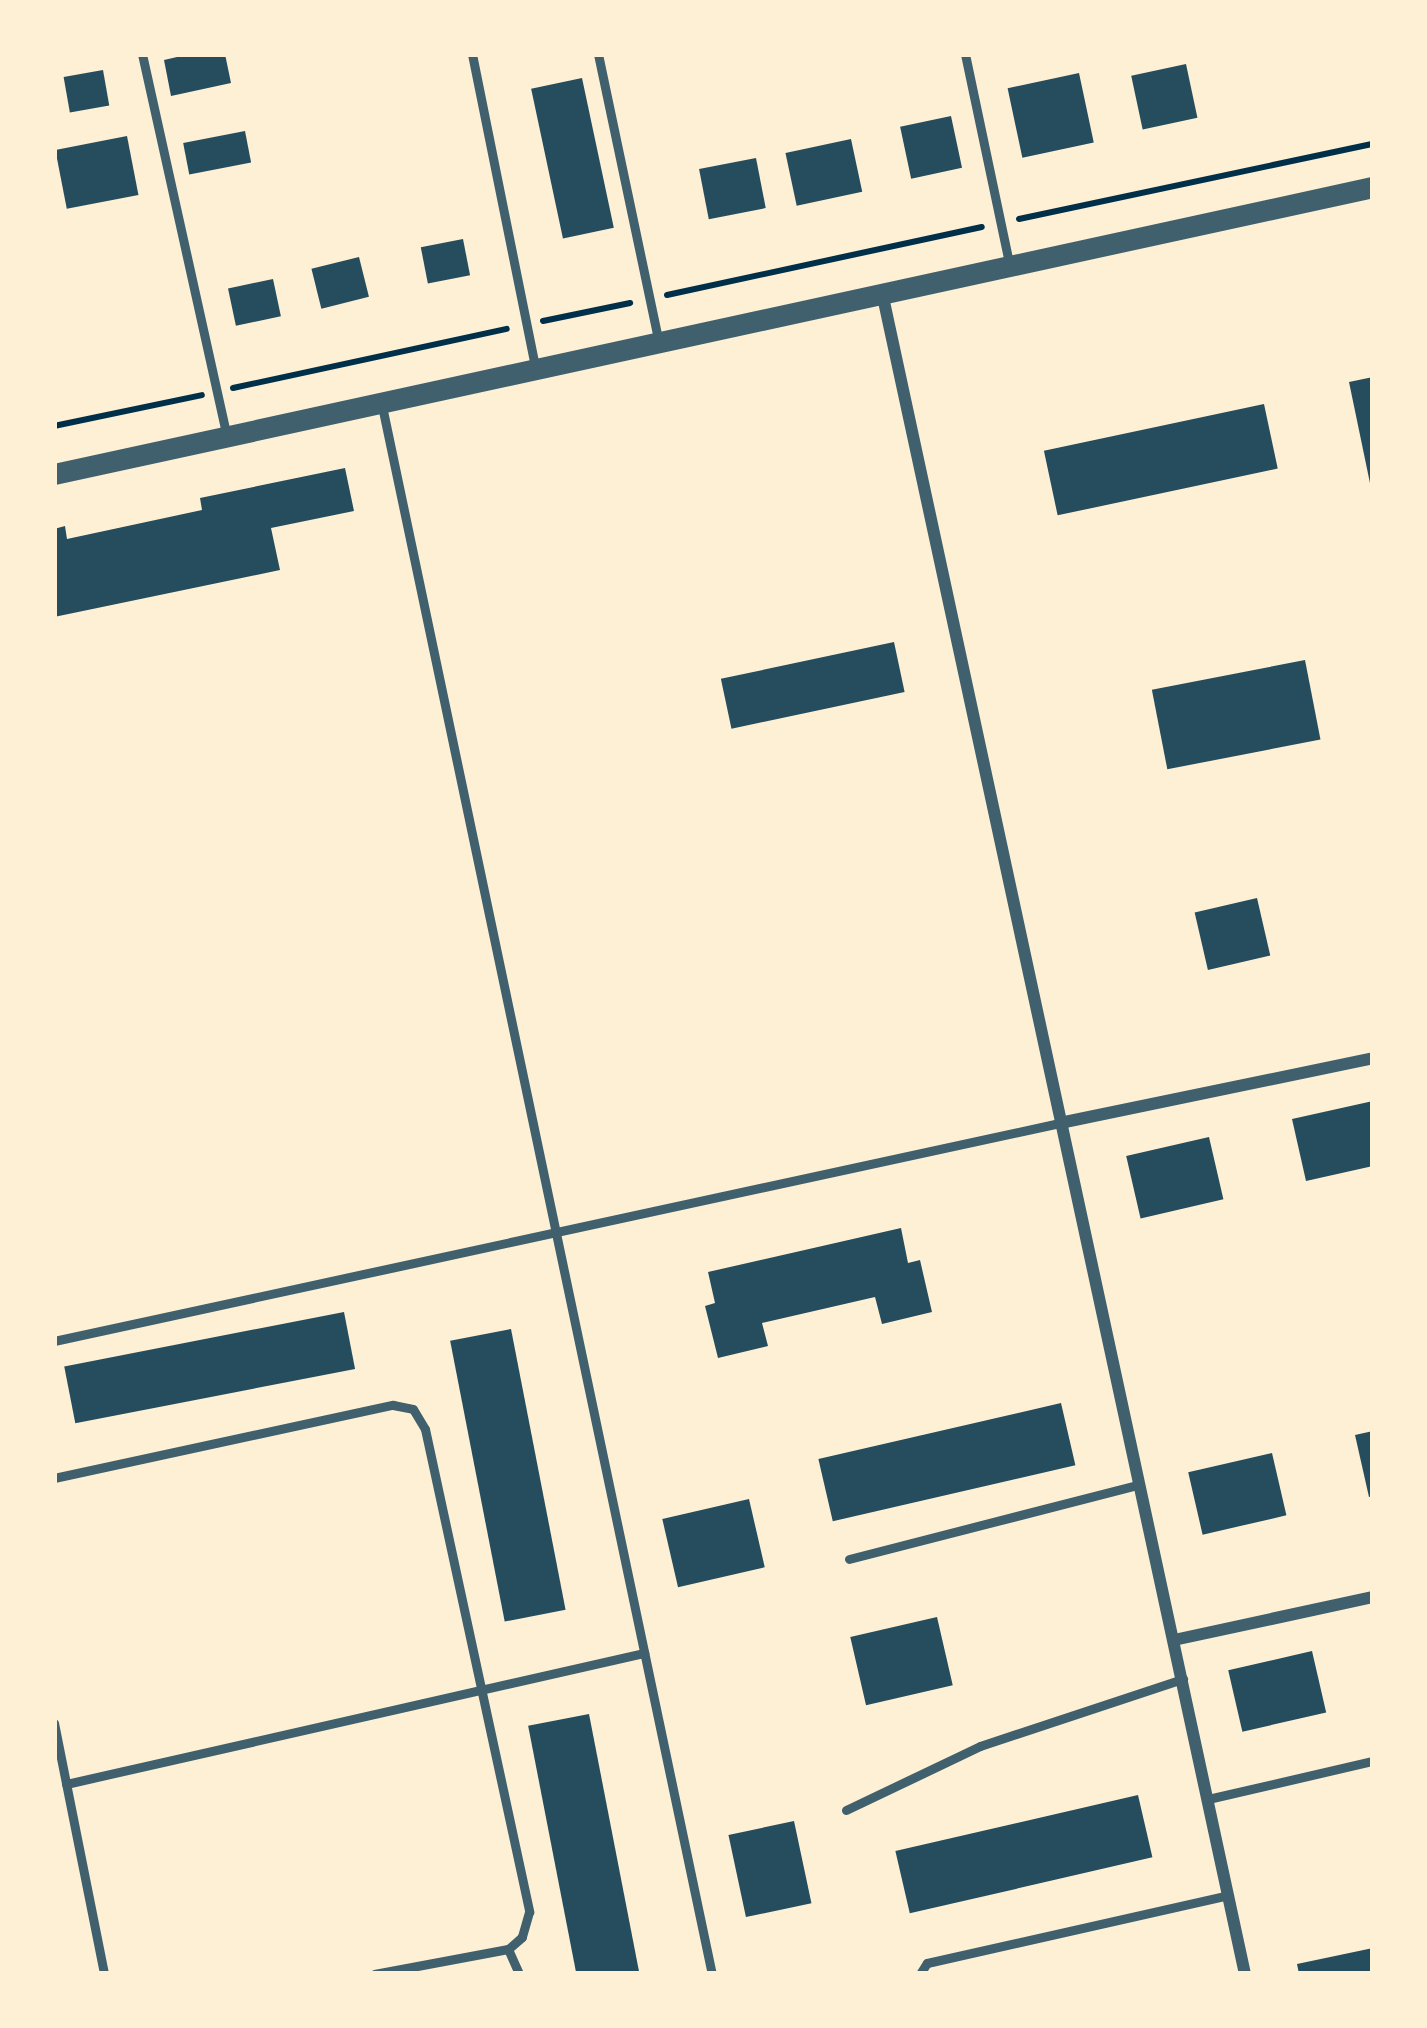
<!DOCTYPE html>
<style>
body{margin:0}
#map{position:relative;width:1427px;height:2028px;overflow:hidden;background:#fdf0d5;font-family:"Noto Sans",sans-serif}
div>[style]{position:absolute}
.building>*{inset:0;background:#264d5e;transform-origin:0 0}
.path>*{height:6px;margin:-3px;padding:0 3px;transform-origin:3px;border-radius:3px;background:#003049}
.service>*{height:9px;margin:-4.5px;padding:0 4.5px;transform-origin:4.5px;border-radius:4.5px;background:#3f606c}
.minor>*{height:12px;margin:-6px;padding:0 6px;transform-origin:6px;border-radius:6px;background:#3f606c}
.tertiary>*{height:21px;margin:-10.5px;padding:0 10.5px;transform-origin:10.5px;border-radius:10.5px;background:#3f606c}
span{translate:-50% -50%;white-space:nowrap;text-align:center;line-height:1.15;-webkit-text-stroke:12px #fdf0d5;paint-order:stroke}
.frame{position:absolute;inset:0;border:57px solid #fdf0d5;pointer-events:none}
</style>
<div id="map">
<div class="building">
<i style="clip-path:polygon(190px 54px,225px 54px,231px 83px,171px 96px,164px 60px)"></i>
<i style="left:1186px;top:64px;width:55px;height:56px;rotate:78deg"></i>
<i style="left:103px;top:70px;width:36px;height:40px;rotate:80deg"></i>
<i style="left:1079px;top:73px;width:71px;height:73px;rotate:78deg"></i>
<i style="left:582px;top:78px;width:153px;height:52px;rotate:78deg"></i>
<i style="left:951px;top:116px;width:53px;height:52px;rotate:78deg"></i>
<i style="left:245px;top:131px;width:32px;height:63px;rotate:79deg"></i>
<i style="left:127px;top:136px;width:60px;height:73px;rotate:79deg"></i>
<i style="left:851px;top:139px;width:54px;height:67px;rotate:78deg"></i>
<i style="left:756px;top:158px;width:51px;height:58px;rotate:79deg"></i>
<i style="left:463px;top:239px;width:37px;height:43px;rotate:79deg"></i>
<i style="left:359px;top:257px;width:41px;height:49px;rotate:76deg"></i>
<i style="left:273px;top:279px;width:38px;height:46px;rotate:78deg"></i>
<i style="clip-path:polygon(1373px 377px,1373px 488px,1371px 488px,1349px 382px)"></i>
<i style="left:1264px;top:404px;width:66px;height:225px;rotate:78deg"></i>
<i style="clip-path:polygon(345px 468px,354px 511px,271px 528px,280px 570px,54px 617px,54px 529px,65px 526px,67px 539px,202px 510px,200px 498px)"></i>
<i style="left:894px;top:642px;width:51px;height:177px;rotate:78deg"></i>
<i style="left:1305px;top:660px;width:81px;height:156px;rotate:79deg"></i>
<i style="left:1257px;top:898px;width:59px;height:64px;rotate:77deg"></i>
<i style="clip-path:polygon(1373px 1101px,1373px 1166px,1306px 1181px,1292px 1119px)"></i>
<i style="left:1209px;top:1137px;width:64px;height:85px;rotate:77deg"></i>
<i style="clip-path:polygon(901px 1228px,908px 1263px,920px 1260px,932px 1312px,882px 1324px,875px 1297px,762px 1323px,768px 1346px,718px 1358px,705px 1306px,715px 1303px,708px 1272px)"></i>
<i style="left:344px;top:1312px;width:58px;height:285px;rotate:79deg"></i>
<i style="left:511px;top:1329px;width:286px;height:62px;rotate:79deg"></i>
<i style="left:1061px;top:1403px;width:64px;height:249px;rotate:77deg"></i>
<i style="clip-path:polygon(1373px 1431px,1373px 1496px,1369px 1497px,1355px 1435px)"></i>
<i style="left:1272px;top:1453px;width:64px;height:86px;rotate:77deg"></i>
<i style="left:749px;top:1499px;width:70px;height:89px;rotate:77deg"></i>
<i style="left:937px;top:1617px;width:70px;height:89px;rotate:77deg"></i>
<i style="left:1312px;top:1651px;width:63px;height:86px;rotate:77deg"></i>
<i style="left:589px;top:1714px;width:265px;height:62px;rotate:79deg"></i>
<i style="left:1138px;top:1795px;width:64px;height:249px;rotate:77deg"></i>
<i style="left:794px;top:1821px;width:84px;height:67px;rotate:78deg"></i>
<i style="clip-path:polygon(1373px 1948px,1373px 1974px,1299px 1974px,1297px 1964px)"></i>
</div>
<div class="path">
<i style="left:1019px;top:219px;width:362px;rotate:-12deg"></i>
<i style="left:667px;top:295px;width:322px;rotate:-12.2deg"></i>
<i style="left:543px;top:321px;width:89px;rotate:-11.7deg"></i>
<i style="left:233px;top:388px;width:280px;rotate:-12.2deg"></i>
<i style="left:54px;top:426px;width:151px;rotate:-11.8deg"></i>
</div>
<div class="service">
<i style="left:142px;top:54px;width:392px;rotate:77.5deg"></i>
<i style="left:472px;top:54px;width:318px;rotate:78.6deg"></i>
<i style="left:598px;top:54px;width:291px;rotate:78.1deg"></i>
<i style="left:965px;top:54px;width:214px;rotate:78.1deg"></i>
<i style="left:382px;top:406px;width:1602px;rotate:78.12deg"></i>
<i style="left:54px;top:1341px;width:1029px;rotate:-12.23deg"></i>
<i style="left:54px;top:1478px;width:347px;rotate:-12.2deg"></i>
<i style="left:393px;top:1405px;width:20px;rotate:11deg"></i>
<i style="left:413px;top:1409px;width:23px;rotate:59deg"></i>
<i style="left:425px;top:1429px;width:494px;rotate:77.8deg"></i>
<i style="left:529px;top:1912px;width:26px;rotate:106deg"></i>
<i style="left:522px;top:1937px;width:18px;rotate:139deg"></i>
<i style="left:508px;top:1949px;width:136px;rotate:169.4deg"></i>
<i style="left:849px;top:1559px;width:297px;rotate:-14.4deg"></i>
<i style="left:54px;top:1723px;width:256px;rotate:78.7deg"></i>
<i style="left:66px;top:1784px;width:593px;rotate:-12.77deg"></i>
<i style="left:1208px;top:1799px;width:169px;rotate:-13deg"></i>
<i style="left:846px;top:1810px;width:148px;rotate:-25.5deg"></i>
<i style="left:980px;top:1746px;width:214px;rotate:-18.3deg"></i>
<i style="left:508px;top:1949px;width:27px;rotate:66deg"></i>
<i style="left:920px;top:1974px;width:13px;rotate:-58deg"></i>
<i style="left:927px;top:1963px;width:309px;rotate:-12.7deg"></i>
</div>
<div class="minor">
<i style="left:883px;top:297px;width:1716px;rotate:77.82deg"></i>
<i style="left:1060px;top:1123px;width:320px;rotate:-11.7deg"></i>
<i style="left:1174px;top:1640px;width:204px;rotate:-12.2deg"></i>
</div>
<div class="tertiary">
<i style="left:54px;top:474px;width:1350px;rotate:-12.28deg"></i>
</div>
<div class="frame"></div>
</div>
